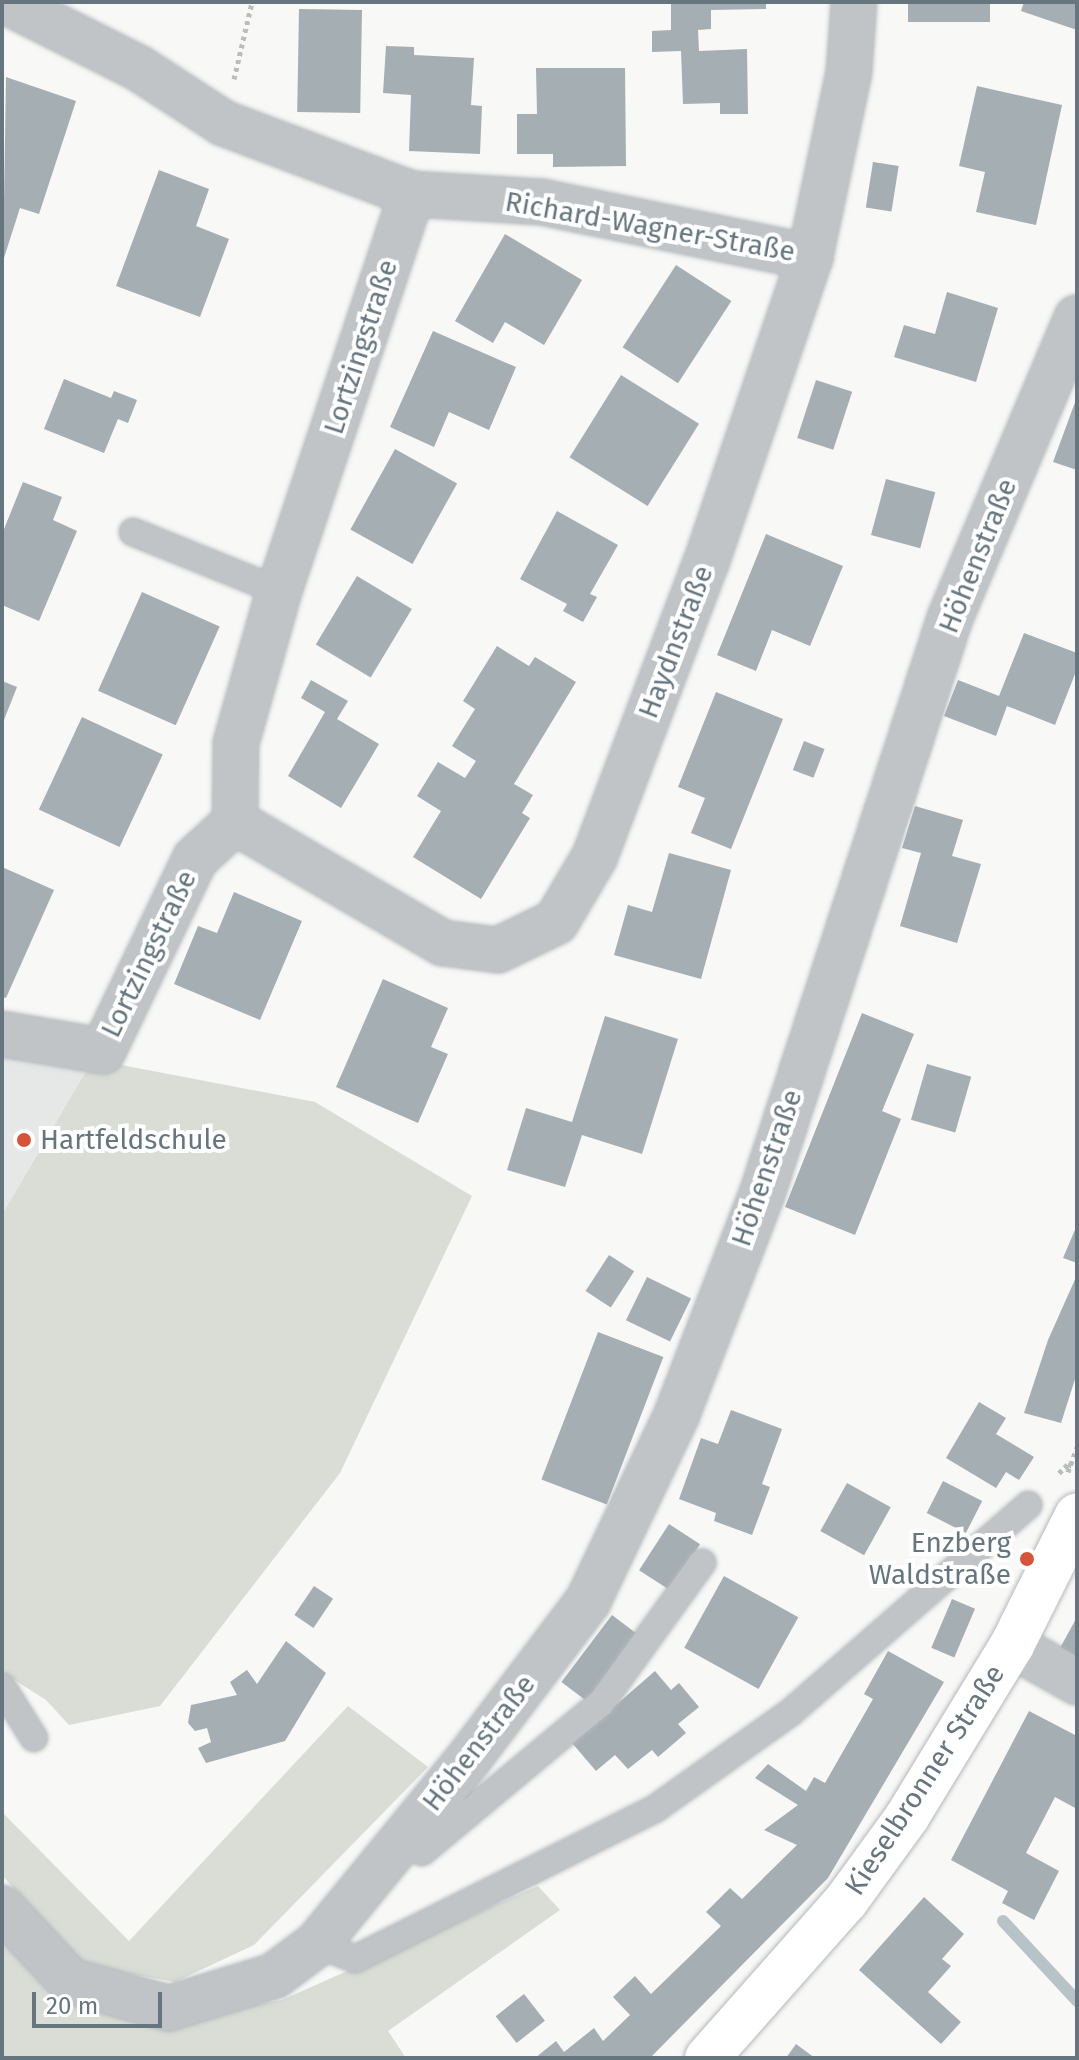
<!DOCTYPE html>
<meta charset="utf-8">
<style>
body{margin:0}
#map{position:relative;width:1079px;height:2060px;overflow:hidden;background:#f8f8f6;font-family:"Fira Sans",sans-serif}
div>[style]{position:absolute}
.built>*{inset:0;background:#e6e8e7}
.green>*{inset:0;background:#d9ddd6}
.stream>*{height:12px;margin:-6px;padding:0 6px;transform-origin:6px;border-radius:6px;background:#b7c3c7}
.building>*{inset:0;background:#a5aeb3;transform-origin:0 0}
.path>*{height:5px;margin-top:-2.5px;transform-origin:0;background:repeating-linear-gradient(90deg,#babdbf 0 4px,transparent 0 8px)}
.roads{filter:drop-shadow(0 0 2px #b2b8bc) drop-shadow(0 0 2px #b2b8bc)}
.lane>*{height:26px;margin:-13px;padding:0 13px;transform-origin:13px;border-radius:13px;background:#c0c4c7}
.street>*{height:44px;margin:-22px;padding:0 22px;transform-origin:22px;border-radius:22px;background:#c0c4c7}
.secondary>*{height:44px;margin:-22px;padding:0 22px;transform-origin:22px;border-radius:22px;background:#fff}
.dots>*{width:22px;height:22px;translate:-50% -50%;box-sizing:border-box;border:4px solid #fff;border-radius:50%}
span{translate:-50% -50%;white-space:nowrap;text-align:center;line-height:1.15;-webkit-text-stroke:8px #fff;paint-order:stroke}
.street-label{font-size:28px;color:#66767f}
.poi-label{font-size:28px;color:#66767f}
.left{translate:0 -50%;text-align:left}
.right{translate:-100% -50%;text-align:right}
.frame{position:absolute;inset:0;border:4px solid #66767f;pointer-events:none}
.scale{position:absolute;left:32px;top:1992px;width:130px;height:36px;box-sizing:border-box;border:4px solid #66767f;border-top:0;padding-left:10px;font-size:24px;line-height:28px;white-space:nowrap;color:#66767f;-webkit-text-stroke:6px #fff;paint-order:stroke}
</style>
<div id="map">
<div class="built">
<i style="clip-path:polygon(2px 1048px,90px 1064px,2px 1215px)"></i>
</div>
<div class="green">
<i style="clip-path:polygon(90px 1064px,116px 1064px,315px 1102px,472px 1196px,340px 1473px,160px 1706px,69px 1725px,46px 1700px,2px 1672px,2px 1215px)"></i>
<i style="clip-path:polygon(348px 1706px,428px 1767px,254px 1945px,175px 1982px,81px 1965px,2px 1875px,2px 1812px,129px 1941px)"></i>
<i style="clip-path:polygon(538px 1886px,560px 1910px,388px 2031px,406px 2058px,2px 2058px,2px 1935px,159px 2022px,282px 2000px)"></i>
</div>
<div class="stream">
<i style="left:1003px;top:1921px;width:109px;rotate:47.2deg"></i>
</div>
<div class="building">
<i style="clip-path:polygon(671px 2px,766px 2px,766px 9px,711px 10px,711px 29px,698px 30px,699px 51px,747px 49px,748px 114px,720px 114px,720px 103px,683px 104px,681px 51px,652px 52px,652px 31px,671px 30px)"></i>
<i style="left:908px;top:2px;width:82px;height:20px"></i>
<i style="clip-path:polygon(1024px 2px,1077px 2px,1077px 30px,1021px 11px)"></i>
<i style="left:299px;top:9px;width:63px;height:103px;rotate:1deg"></i>
<i style="clip-path:polygon(386px 46px,414px 47px,414px 55px,474px 58px,471px 105px,482px 106px,480px 154px,409px 151px,411px 95px,383px 93px)"></i>
<i style="clip-path:polygon(536px 68px,625px 68px,626px 166px,553px 167px,553px 154px,517px 154px,517px 114px,537px 114px)"></i>
<i style="clip-path:polygon(6px 77px,76px 101px,39px 214px,20px 208px,3px 261px)"></i>
<i style="clip-path:polygon(977px 86px,1062px 105px,1036px 225px,976px 212px,985px 172px,959px 166px)"></i>
<i style="left:873px;top:162px;width:26px;height:46px;rotate:9deg"></i>
<i style="clip-path:polygon(159px 170px,209px 189px,196px 226px,229px 239px,200px 317px,116px 286px)"></i>
<i style="clip-path:polygon(505px 234px,582px 280px,544px 345px,505px 322px,493px 343px,455px 321px)"></i>
<i style="left:676px;top:265px;width:66px;height:98px;rotate:33deg"></i>
<i style="clip-path:polygon(947px 292px,998px 308px,976px 382px,894px 357px,904px 325px,935px 334px)"></i>
<i style="clip-path:polygon(433px 331px,516px 367px,489px 430px,449px 412px,434px 447px,390px 427px)"></i>
<i style="left:621px;top:375px;width:92px;height:97px;rotate:32deg"></i>
<i style="clip-path:polygon(64px 379px,111px 398px,114px 391px,137px 400px,128px 423px,118px 419px,104px 453px,44px 429px)"></i>
<i style="left:816px;top:380px;width:38px;height:61px;rotate:18deg"></i>
<i style="clip-path:polygon(1077px 397px,1077px 470px,1053px 462px)"></i>
<i style="left:395px;top:449px;width:71px;height:92px;rotate:29deg"></i>
<i style="left:886px;top:479px;width:51px;height:58px;rotate:15deg"></i>
<i style="clip-path:polygon(23px 482px,62px 497px,53px 520px,77px 531px,39px 621px,2px 605px,2px 534px)"></i>
<i style="clip-path:polygon(557px 511px,618px 545px,590px 594px,597px 597px,583px 622px,563px 611px,567px 604px,520px 579px)"></i>
<i style="clip-path:polygon(766px 534px,843px 566px,810px 646px,772px 630px,756px 671px,717px 655px)"></i>
<i style="left:357px;top:576px;width:64px;height:80px;rotate:31deg"></i>
<i style="left:142px;top:592px;width:85px;height:108px;rotate:24deg"></i>
<i style="clip-path:polygon(1024px 633px,1077px 653px,1075px 674px,1055px 725px,1007px 706px,996px 736px,944px 716px,958px 680px,999px 696px)"></i>
<i style="clip-path:polygon(497px 646px,529px 666px,535px 657px,576px 682px,514px 784px,533px 795px,522px 813px,530px 818px,481px 899px,413px 857px,441px 811px,417px 796px,438px 762px,465px 778px,476px 761px,452px 746px,475px 709px,463px 701px)"></i>
<i style="clip-path:polygon(311px 680px,348px 701px,337px 719px,379px 744px,341px 808px,288px 776px,325px 712px,301px 698px)"></i>
<i style="clip-path:polygon(2px 681px,17px 687px,2px 725px)"></i>
<i style="clip-path:polygon(716px 692px,783px 719px,731px 849px,691px 833px,705px 798px,678px 787px)"></i>
<i style="left:82px;top:717px;width:89px;height:102px;rotate:25deg"></i>
<i style="left:804px;top:741px;width:22px;height:31px;rotate:21deg"></i>
<i style="clip-path:polygon(915px 806px,963px 820px,952px 856px,981px 864px,957px 943px,900px 926px,921px 853px,902px 848px)"></i>
<i style="clip-path:polygon(669px 853px,731px 870px,701px 979px,614px 955px,628px 905px,652px 912px)"></i>
<i style="clip-path:polygon(2px 867px,54px 890px,6px 998px,2px 997px)"></i>
<i style="clip-path:polygon(234px 892px,302px 921px,260px 1020px,174px 984px,198px 926px,217px 933px)"></i>
<i style="clip-path:polygon(383px 979px,448px 1008px,431px 1047px,448px 1054px,418px 1123px,336px 1087px)"></i>
<i style="clip-path:polygon(862px 1013px,914px 1034px,882px 1111px,901px 1119px,855px 1235px,785px 1207px)"></i>
<i style="clip-path:polygon(605px 1016px,678px 1039px,642px 1154px,582px 1135px,565px 1187px,507px 1170px,526px 1108px,572px 1122px)"></i>
<i style="left:927px;top:1064px;width:46px;height:58px;rotate:16deg"></i>
<i style="clip-path:polygon(1077px 1225px,1077px 1263px,1063px 1258px)"></i>
<i style="left:609px;top:1255px;width:30px;height:43px;rotate:33deg"></i>
<i style="clip-path:polygon(1077px 1275px,1077px 1373px,1061px 1423px,1024px 1413px,1048px 1340px)"></i>
<i style="left:647px;top:1277px;width:49px;height:48px;rotate:26deg"></i>
<i style="left:598px;top:1332px;width:70px;height:158px;rotate:21deg"></i>
<i style="clip-path:polygon(979px 1402px,1006px 1418px,996px 1434px,1034px 1457px,1019px 1480px,1006px 1472px,996px 1488px,946px 1458px)"></i>
<i style="clip-path:polygon(731px 1410px,782px 1429px,762px 1484px,770px 1487px,752px 1535px,714px 1521px,716px 1513px,679px 1499px,701px 1438px,718px 1444px)"></i>
<i style="left:943px;top:1481px;width:44px;height:36px;rotate:27deg"></i>
<i style="left:847px;top:1483px;width:50px;height:55px;rotate:29deg"></i>
<i style="left:669px;top:1524px;width:37px;height:55px;rotate:33deg"></i>
<i style="left:724px;top:1576px;width:85px;height:82px;rotate:29deg"></i>
<i style="left:314px;top:1586px;width:23px;height:35px;rotate:34deg"></i>
<i style="left:952px;top:1599px;width:25px;height:53px;rotate:23deg"></i>
<i style="left:612px;top:1615px;width:36px;height:84px;rotate:37deg"></i>
<i style="clip-path:polygon(1077px 1617px,1077px 1657px,1060px 1648px)"></i>
<i style="clip-path:polygon(286px 1641px,326px 1673px,285px 1741px,206px 1763px,198px 1748px,211px 1742px,207px 1728px,195px 1731px,188px 1723px,191px 1705px,237px 1695px,230px 1682px,247px 1670px,257px 1684px)"></i>
<i style="clip-path:polygon(888px 1651px,944px 1682px,828px 1878px,650px 2058px,535px 2058px,556px 2041px,564px 2052px,594px 2028px,603px 2041px,630px 2015px,613px 1997px,635px 1976px,651px 1994px,721px 1926px,706px 1912px,730px 1888px,742px 1899px,797px 1845px,764px 1830px,798px 1805px,755px 1778px,768px 1764px,806px 1791px,814px 1777px,825px 1783px,873px 1699px,864px 1694px)"></i>
<i style="clip-path:polygon(655px 1671px,671px 1690px,679px 1683px,699px 1707px,678px 1724px,686px 1733px,658px 1757px,652px 1750px,628px 1769px,615px 1755px,596px 1771px,572px 1743px)"></i>
<i style="clip-path:polygon(1029px 1711px,1077px 1736px,1077px 1809px,1055px 1797px,1026px 1853px,1059px 1871px,1034px 1920px,1002px 1903px,1008px 1891px,951px 1860px)"></i>
<i style="clip-path:polygon(924px 1897px,964px 1934px,942px 1959px,951px 1966px,928px 1992px,961px 2022px,941px 2044px,859px 1970px)"></i>
<i style="left:524px;top:1994px;width:34px;height:36px;rotate:52deg"></i>
<i style="clip-path:polygon(796px 2044px,815px 2058px,786px 2058px)"></i>
</div>
<div class="path">
<i style="left:234px;top:79px;width:79px;rotate:-76.8deg"></i>
<i style="left:1068px;top:1472px;width:27px;rotate:-70deg"></i>
<i style="left:1059px;top:1473px;width:13px;rotate:-45deg"></i>
<i style="left:1068px;top:1464px;width:10px;rotate:24deg"></i>
</div>
<div class="roads">
<div class="lane">
<i style="left:133px;top:532px;width:157px;rotate:22deg"></i>
<i style="left:2px;top:1687px;width:60px;rotate:57.9deg"></i>
<i style="left:405px;top:1836px;width:23px;rotate:43deg"></i>
<i style="left:422px;top:1852px;width:233px;rotate:-39.8deg"></i>
<i style="left:601px;top:1703px;width:173px;rotate:-54.2deg"></i>
<i style="left:317px;top:1944px;width:41px;rotate:21.5deg"></i>
<i style="left:355px;top:1959px;width:337px;rotate:-26.6deg"></i>
<i style="left:656px;top:1808px;width:166px;rotate:-35.4deg"></i>
<i style="left:791px;top:1712px;width:315px;rotate:-41.1deg"></i>
</div>
<div class="street">
<i style="left:7px;top:2px;width:149px;rotate:26.7deg"></i>
<i style="left:140px;top:69px;width:99px;rotate:33deg"></i>
<i style="left:223px;top:123px;width:202px;rotate:20.6deg"></i>
<i style="left:412px;top:194px;width:130px;rotate:3.5deg"></i>
<i style="left:542px;top:202px;width:274px;rotate:11.6deg"></i>
<i style="left:235px;top:822px;width:241px;rotate:30.2deg"></i>
<i style="left:443px;top:943px;width:55px;rotate:7.3deg"></i>
<i style="left:498px;top:950px;width:64px;rotate:-25.8deg"></i>
<i style="left:556px;top:922px;width:77px;rotate:-59.4deg"></i>
<i style="left:595px;top:856px;width:313px;rotate:-69.3deg"></i>
<i style="left:706px;top:563px;width:323px;rotate:-71.2deg"></i>
<i style="left:810px;top:257px;width:189px;rotate:-78.1deg"></i>
<i style="left:849px;top:72px;width:70px;rotate:-85.9deg"></i>
<i style="left:2px;top:1034px;width:102px;rotate:9.6deg"></i>
<i style="left:103px;top:1051px;width:213px;rotate:-64.4deg"></i>
<i style="left:195px;top:859px;width:54px;rotate:-42.8deg"></i>
<i style="left:235px;top:822px;width:79px;rotate:-89.3deg"></i>
<i style="left:236px;top:743px;width:158px;rotate:-74.2deg"></i>
<i style="left:279px;top:591px;width:419px;rotate:-71.5deg"></i>
<i style="left:1012px;top:1645px;width:75px;rotate:29.6deg"></i>
<i style="left:2px;top:1908px;width:100px;rotate:47deg"></i>
<i style="left:70px;top:1981px;width:103px;rotate:15.3deg"></i>
<i style="left:169px;top:2008px;width:110px;rotate:-16.9deg"></i>
<i style="left:274px;top:1976px;width:54px;rotate:-36.7deg"></i>
<i style="left:317px;top:1944px;width:237px;rotate:-50.7deg"></i>
<i style="left:467px;top:1761px;width:201px;rotate:-52.9deg"></i>
<i style="left:588px;top:1601px;width:207px;rotate:-64.5deg"></i>
<i style="left:677px;top:1414px;width:236px;rotate:-68.9deg"></i>
<i style="left:762px;top:1194px;width:606px;rotate:-71.92deg"></i>
<i style="left:950px;top:618px;width:326px;rotate:-67.1deg"></i>
</div>
<div class="secondary">
<i style="left:707px;top:2058px;width:210px;rotate:-48.5deg"></i>
<i style="left:846px;top:1901px;width:104px;rotate:-54deg"></i>
<i style="left:907px;top:1817px;width:202px;rotate:-58.6deg"></i>
<i style="left:1012px;top:1645px;width:145px;rotate:-63.4deg"></i>
</div>
</div>
<div class="dots">
<i style="left:24px;top:1140px;background:#d65439"></i>
<i style="left:1027px;top:1559px;background:#d65439"></i>
</div>
<div class="street-label">
<span style="left:650px;top:227px;rotate:10deg">Richard-Wagner-Straße</span>
<span style="left:361px;top:347px;rotate:-72deg">Lortzingstraße</span>
<span style="left:978px;top:556px;rotate:-68deg">Höhenstraße</span>
<span style="left:676px;top:642px;rotate:-69deg">Haydnstraße</span>
<span style="left:149px;top:954px;rotate:-64deg">Lortzingstraße</span>
<span style="left:767px;top:1168px;rotate:-71deg">Höhenstraße</span>
<span style="left:479px;top:1743px;rotate:-52deg">Höhenstraße</span>
<span style="left:925px;top:1780px;rotate:-57deg">Kieselbronner Straße</span>
</div>
<div class="poi-label">
<span class="left" style="left:40px;top:1140px">Hartfeldschule</span>
<span class="right" style="left:1011px;top:1559px">Enzberg<br>Waldstraße</span>
</div>
<div class="frame"></div>
<div class="scale">20 m</div>
</div>
